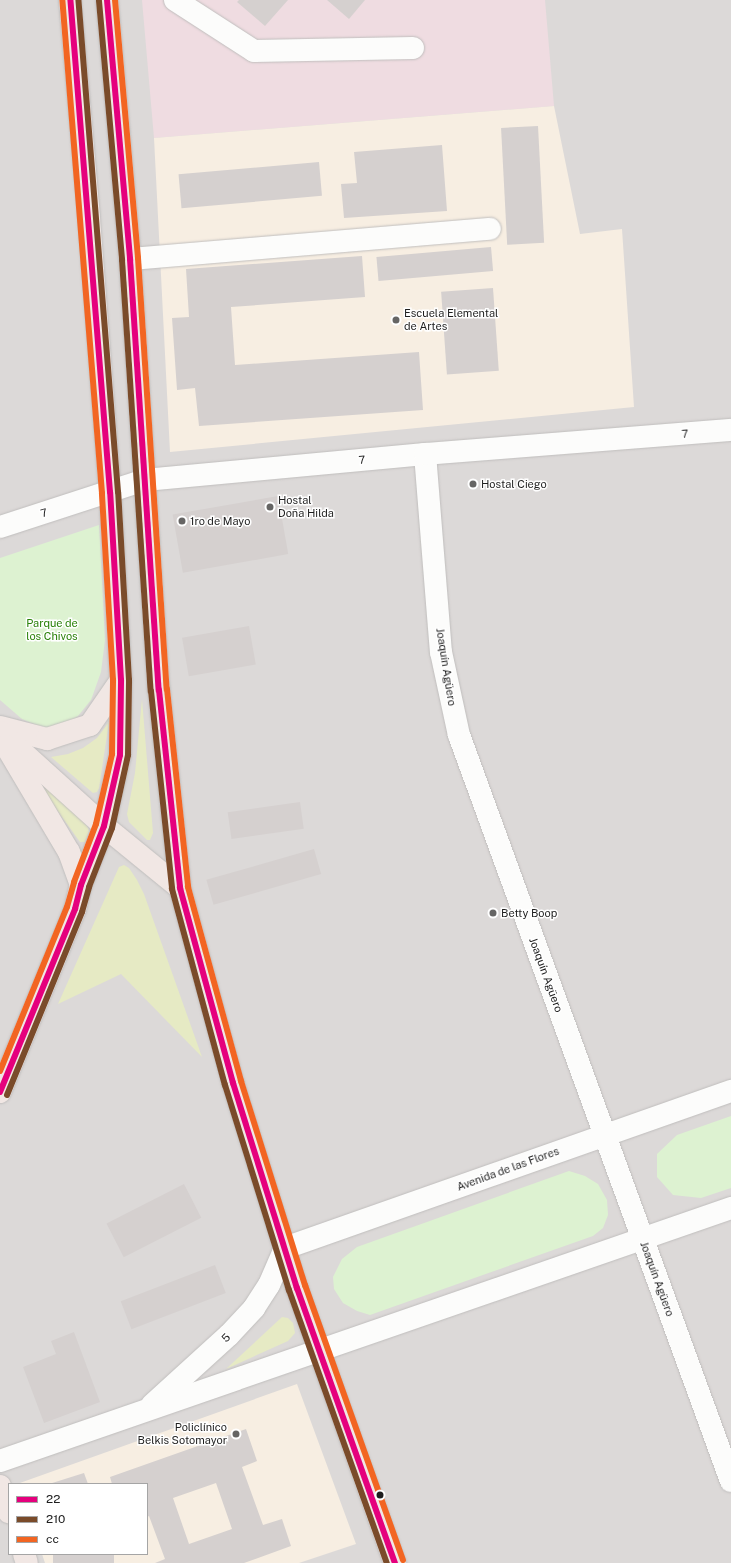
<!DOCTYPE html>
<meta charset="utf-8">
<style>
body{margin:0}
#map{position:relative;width:731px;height:1563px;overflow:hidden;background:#ede8e7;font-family:"Public Sans",sans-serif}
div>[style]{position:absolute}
.residential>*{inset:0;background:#dcd9d8}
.commercial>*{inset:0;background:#efdce1}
.education>*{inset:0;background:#f7eee2}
.grass>*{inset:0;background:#e6eac4}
.park>*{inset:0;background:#ddf2d1}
.building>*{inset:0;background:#d5d0cf;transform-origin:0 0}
.roads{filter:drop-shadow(0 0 1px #c0bebd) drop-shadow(0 0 1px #c0bebd)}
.minor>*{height:22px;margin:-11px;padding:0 11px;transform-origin:11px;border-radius:11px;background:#fcfcfb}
.major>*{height:22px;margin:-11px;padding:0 11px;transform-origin:11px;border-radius:11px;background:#f1e7e4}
.bus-1>*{height:6px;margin:-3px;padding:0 3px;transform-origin:3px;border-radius:3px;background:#e5007d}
.bus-2>*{height:6px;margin:-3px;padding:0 3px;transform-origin:3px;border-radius:3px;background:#7a4b2a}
.bus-3>*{height:6px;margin:-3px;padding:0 3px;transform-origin:3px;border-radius:3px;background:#f26522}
.dots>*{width:11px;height:11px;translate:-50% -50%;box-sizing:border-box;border:2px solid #fff;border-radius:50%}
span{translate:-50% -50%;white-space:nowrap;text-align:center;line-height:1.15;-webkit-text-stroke:3px #fff;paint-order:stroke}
.poi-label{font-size:11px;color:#1e1e1e}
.left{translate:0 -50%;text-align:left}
.right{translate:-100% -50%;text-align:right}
.street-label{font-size:11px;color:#1e1e1e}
.park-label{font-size:11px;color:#298108}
.legend{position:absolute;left:8px;top:1483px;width:140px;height:72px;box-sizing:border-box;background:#fff;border:1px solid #a5a5a5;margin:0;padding:5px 7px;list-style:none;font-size:12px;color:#1e1e1e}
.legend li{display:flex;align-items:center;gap:8px;height:20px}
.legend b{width:20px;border:1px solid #a5a5a5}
</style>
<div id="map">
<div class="residential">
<i style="clip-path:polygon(evenodd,0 0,731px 0,731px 1563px,0 1563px,0 0,9px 1484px,147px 1484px,147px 1554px,9px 1554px,9px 1484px)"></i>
</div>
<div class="commercial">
<i style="clip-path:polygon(142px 0,545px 0,554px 106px,154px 138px)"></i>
</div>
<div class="education">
<i style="clip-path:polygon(554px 106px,580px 234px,622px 229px,634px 407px,170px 452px,154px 138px)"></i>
<i style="clip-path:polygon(297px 1384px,356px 1544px,299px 1563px,45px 1563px,42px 1554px,147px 1554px,147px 1484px,17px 1484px)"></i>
</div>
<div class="grass">
<i style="clip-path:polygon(142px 699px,153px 833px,150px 840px,147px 840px,129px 822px,127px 814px,135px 773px)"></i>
<i style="clip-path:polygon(109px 722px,99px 788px,97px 792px,93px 793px,51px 757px,68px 754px,83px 748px,97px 738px)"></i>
<i style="clip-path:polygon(33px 777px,74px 811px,87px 826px,89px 831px,85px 842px,80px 842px)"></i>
<i style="clip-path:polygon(124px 865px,129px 868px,137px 880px,144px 894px,202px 1057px,121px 974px,58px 1004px,119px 867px)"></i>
<i style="clip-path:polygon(282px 1317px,288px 1318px,293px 1323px,295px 1333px,288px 1341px,226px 1369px)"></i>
</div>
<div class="park">
<i style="clip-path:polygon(99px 525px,105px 640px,101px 672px,91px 700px,78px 716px,63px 726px,44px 728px,22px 719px,0 700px,0 558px)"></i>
<i style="clip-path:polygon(731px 1116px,731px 1188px,701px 1198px,673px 1195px,657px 1177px,657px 1154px,677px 1135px)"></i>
<i style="clip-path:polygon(569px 1171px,585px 1176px,598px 1184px,607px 1200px,608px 1215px,603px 1228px,593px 1236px,370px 1315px,357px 1311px,343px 1303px,334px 1289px,333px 1277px,342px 1259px,357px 1247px)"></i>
</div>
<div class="building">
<i style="clip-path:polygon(239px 0,288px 0,265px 26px,237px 2px)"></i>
<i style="clip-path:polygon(327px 0,365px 0,349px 19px)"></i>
<i style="left:538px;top:126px;width:117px;height:37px;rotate:87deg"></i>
<i style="clip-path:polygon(442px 145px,447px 211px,344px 218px,341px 184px,357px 183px,354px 152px)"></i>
<i style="left:319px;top:162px;width:34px;height:141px;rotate:85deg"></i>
<i style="left:491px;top:247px;width:24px;height:115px;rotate:85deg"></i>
<i style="clip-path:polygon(362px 256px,365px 297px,231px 307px,235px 365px,419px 352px,423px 410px,199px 426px,195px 388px,177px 390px,172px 318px,189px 317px,186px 269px)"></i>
<i style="left:493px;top:288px;width:83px;height:52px;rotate:86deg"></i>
<i style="left:278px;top:496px;width:59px;height:107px;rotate:80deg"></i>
<i style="left:249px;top:626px;width:39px;height:68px;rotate:80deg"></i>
<i style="left:300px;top:802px;width:27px;height:73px;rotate:82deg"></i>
<i style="left:314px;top:849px;width:26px;height:112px;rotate:74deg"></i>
<i style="left:184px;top:1184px;width:38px;height:87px;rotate:63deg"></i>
<i style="left:215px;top:1265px;width:30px;height:101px;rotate:69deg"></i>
<i style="clip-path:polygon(74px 1332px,100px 1402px,44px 1423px,23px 1367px,56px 1354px,51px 1341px)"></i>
<i style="clip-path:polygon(evenodd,246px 1429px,257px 1461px,242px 1467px,263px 1525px,282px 1519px,291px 1546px,244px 1563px,155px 1563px,165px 1559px,149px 1516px,147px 1517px,147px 1484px,112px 1484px,110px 1477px,246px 1429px,216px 1483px,232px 1529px,189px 1544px,173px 1498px,216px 1483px)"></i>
<i style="clip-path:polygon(84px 1473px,88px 1484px,49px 1484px)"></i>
<i style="left:53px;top:1554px;width:61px;height:9px"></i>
</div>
<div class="roads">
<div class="minor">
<i style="left:175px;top:0;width:94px;rotate:32.8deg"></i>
<i style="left:254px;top:51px;width:159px;rotate:-1.1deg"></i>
<i style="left:130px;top:259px;width:361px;rotate:-4.8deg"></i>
<i style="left:425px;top:454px;width:199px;rotate:85.4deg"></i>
<i style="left:441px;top:652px;width:85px;rotate:77.8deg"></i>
<i style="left:459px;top:735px;width:794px;rotate:69.97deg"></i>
<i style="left:0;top:527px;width:152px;rotate:-18deg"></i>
<i style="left:145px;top:480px;width:281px;rotate:-5.3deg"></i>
<i style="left:425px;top:454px;width:307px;rotate:-4.5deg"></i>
<i style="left:152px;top:1405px;width:104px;rotate:-42.3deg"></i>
<i style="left:229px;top:1335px;width:37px;rotate:-47deg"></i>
<i style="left:254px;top:1308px;width:27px;rotate:-57deg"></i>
<i style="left:269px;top:1285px;width:40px;rotate:-66.6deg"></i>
<i style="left:285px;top:1248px;width:473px;rotate:-19.4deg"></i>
<i style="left:0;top:1461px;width:774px;rotate:-19.09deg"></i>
</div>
<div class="major">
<i style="left:107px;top:0;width:260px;rotate:84.9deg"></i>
<i style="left:130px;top:259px;width:432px;rotate:86.2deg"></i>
<i style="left:159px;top:690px;width:199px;rotate:83.9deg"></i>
<i style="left:180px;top:888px;width:202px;rotate:74.8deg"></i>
<i style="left:233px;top:1083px;width:215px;rotate:72.7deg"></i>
<i style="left:297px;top:1288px;width:292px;rotate:70.4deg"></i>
<i style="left:0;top:727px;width:49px;rotate:14.3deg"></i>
<i style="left:47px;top:739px;width:45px;rotate:-18deg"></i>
<i style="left:90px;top:725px;width:55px;rotate:-55.4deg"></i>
<i style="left:0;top:732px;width:140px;rotate:42.1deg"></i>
<i style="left:104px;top:826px;width:98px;rotate:39.2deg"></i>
<i style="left:6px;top:746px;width:123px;rotate:59.3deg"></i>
<i style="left:69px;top:852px;width:35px;rotate:70deg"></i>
<i style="left:0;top:1092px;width:198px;rotate:-67.7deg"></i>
<i style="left:75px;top:909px;width:25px;rotate:-76deg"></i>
<i style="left:81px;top:885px;width:63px;rotate:-68.7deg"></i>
<i style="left:104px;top:826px;width:73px;rotate:-77.3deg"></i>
<i style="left:120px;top:755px;width:75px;rotate:-89.2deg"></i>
<i style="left:121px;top:680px;width:188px;rotate:-93.3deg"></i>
<i style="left:110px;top:492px;width:276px;rotate:-94.4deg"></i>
<i style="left:89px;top:217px;width:218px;rotate:-95deg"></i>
<i style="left:0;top:1486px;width:28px;rotate:71deg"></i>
<i style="left:24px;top:1554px;width:9px;rotate:72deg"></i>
</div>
</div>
<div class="bus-1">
<i style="left:107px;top:0;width:260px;rotate:84.9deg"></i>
<i style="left:130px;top:259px;width:432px;rotate:86.2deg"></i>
<i style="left:159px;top:690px;width:199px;rotate:83.9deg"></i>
<i style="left:180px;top:888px;width:202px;rotate:74.8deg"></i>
<i style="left:233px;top:1083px;width:215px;rotate:72.7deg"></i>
<i style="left:297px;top:1288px;width:292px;rotate:70.4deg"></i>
<i style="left:0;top:1092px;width:198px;rotate:-67.7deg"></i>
<i style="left:75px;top:909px;width:25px;rotate:-76deg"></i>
<i style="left:81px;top:885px;width:63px;rotate:-68.7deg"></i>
<i style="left:104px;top:826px;width:73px;rotate:-77.3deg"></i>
<i style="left:120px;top:755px;width:75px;rotate:-89.2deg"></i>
<i style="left:121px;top:680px;width:188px;rotate:-93.3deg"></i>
<i style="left:110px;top:492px;width:494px;rotate:-94.6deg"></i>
</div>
<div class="bus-2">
<i style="left:99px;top:1px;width:260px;rotate:84.9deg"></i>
<i style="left:122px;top:260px;width:432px;rotate:86.2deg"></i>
<i style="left:151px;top:691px;width:199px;rotate:83.9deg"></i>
<i style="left:172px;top:889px;width:203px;rotate:74.9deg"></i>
<i style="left:225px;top:1085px;width:215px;rotate:72.7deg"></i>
<i style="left:289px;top:1290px;width:290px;rotate:70.3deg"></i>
<i style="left:7px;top:1095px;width:198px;rotate:-67.7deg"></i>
<i style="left:82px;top:912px;width:26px;rotate:-74deg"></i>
<i style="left:89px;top:887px;width:63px;rotate:-68.7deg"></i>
<i style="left:112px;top:828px;width:75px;rotate:-77.6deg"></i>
<i style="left:128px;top:755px;width:75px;rotate:-89.2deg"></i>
<i style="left:129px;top:680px;width:188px;rotate:-93.3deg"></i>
<i style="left:118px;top:492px;width:494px;rotate:-94.6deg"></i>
</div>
<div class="bus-3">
<i style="left:115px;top:0;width:259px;rotate:84.9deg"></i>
<i style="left:138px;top:258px;width:432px;rotate:86.2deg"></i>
<i style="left:167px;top:689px;width:199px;rotate:83.9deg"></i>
<i style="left:188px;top:887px;width:201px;rotate:74.7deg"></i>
<i style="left:241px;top:1081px;width:214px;rotate:72.6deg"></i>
<i style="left:305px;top:1285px;width:292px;rotate:70.4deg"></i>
<i style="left:0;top:1071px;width:177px;rotate:-67.8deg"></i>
<i style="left:67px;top:907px;width:26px;rotate:-74deg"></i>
<i style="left:74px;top:882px;width:62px;rotate:-69.2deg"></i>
<i style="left:96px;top:824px;width:72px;rotate:-77.1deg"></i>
<i style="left:112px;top:754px;width:74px;rotate:-89.2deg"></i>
<i style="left:113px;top:680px;width:187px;rotate:-93.4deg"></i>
<i style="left:102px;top:493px;width:494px;rotate:-94.6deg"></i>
</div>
<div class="dots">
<i style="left:396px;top:320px;background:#666564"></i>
<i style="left:473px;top:484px;background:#666564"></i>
<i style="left:270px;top:507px;background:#666564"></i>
<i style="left:182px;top:521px;background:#666564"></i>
<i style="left:493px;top:913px;background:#666564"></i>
<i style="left:236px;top:1434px;background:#666564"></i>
<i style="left:380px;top:1495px;background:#1e1e1e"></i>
</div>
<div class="poi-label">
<span class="left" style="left:404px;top:320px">Escuela Elemental<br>de Artes</span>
<span class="left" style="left:481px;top:484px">Hostal Ciego</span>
<span class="left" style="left:278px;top:507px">Hostal<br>Doña Hilda</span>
<span class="left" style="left:190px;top:521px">1ro de Mayo</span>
<span class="left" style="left:501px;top:913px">Betty Boop</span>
<span class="right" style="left:227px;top:1434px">Policlínico<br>Belkis Sotomayor</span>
</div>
<div class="street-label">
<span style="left:685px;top:434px;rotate:-4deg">7</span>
<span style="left:362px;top:460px;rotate:-5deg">7</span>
<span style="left:44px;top:513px;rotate:-17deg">7</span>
<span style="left:446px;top:667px;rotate:81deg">Joaquín Agüero</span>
<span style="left:546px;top:975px;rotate:70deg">Joaquín Agüero</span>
<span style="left:508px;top:1169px;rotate:-20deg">Avenida de las Flores</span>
<span style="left:657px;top:1279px;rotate:70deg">Joaquín Agüero</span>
<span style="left:226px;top:1338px;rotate:-44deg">5</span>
</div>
<div class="park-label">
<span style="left:52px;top:630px">Parque de<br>los Chivos</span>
</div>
<ul class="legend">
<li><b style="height:5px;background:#e5007d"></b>22</li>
<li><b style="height:5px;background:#7a4b2a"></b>210</li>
<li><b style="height:5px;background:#f26522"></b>cc</li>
</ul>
</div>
